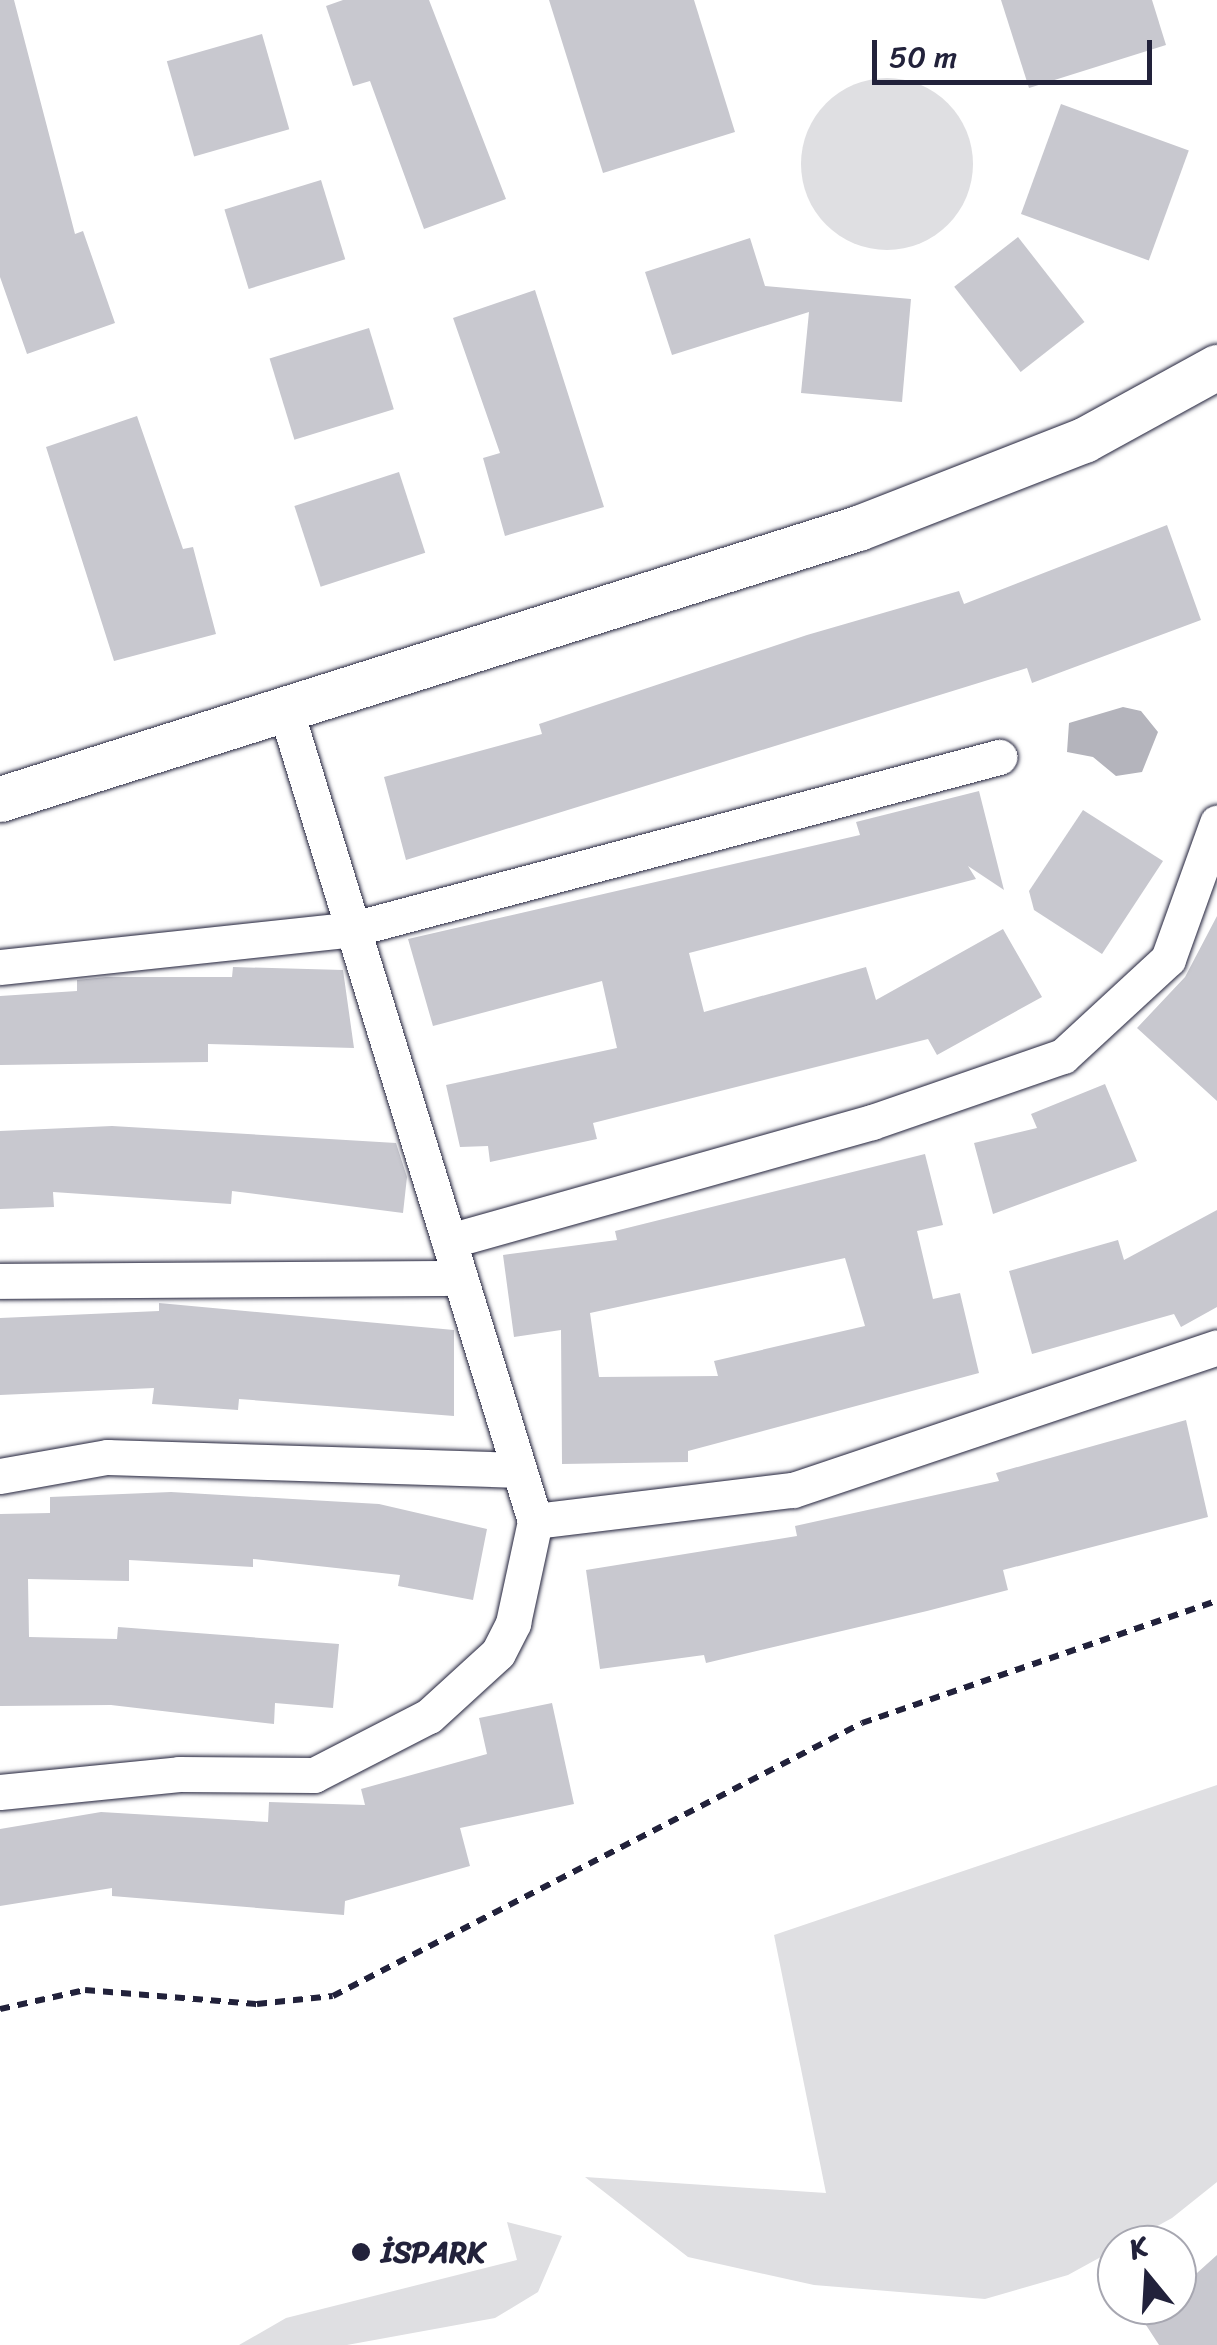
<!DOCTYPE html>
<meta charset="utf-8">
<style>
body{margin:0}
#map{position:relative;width:1217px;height:2345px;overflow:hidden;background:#fff;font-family:Sriracha,sans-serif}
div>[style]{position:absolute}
.green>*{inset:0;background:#dfdfe2}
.round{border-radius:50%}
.water>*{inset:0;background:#b4b4bc}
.building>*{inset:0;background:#c8c8cf;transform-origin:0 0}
.path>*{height:6px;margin-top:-3px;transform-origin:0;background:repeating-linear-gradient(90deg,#22223b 0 10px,transparent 0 18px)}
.roads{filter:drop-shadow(0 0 2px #22223b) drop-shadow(0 0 2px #22223b)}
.minor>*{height:35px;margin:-17.5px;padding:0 17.5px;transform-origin:17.5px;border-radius:17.5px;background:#fff}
.tertiary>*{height:45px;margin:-22.5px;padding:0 22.5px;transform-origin:22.5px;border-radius:22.5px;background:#fff}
.dots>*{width:28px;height:28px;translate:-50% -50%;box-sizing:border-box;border:5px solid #fff;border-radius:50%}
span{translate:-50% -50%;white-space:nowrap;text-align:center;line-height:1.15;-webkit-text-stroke:9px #fff;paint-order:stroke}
.poi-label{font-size:30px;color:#22223b;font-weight:700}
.left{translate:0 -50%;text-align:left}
.north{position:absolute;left:1097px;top:2225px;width:100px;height:100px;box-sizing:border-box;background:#fff;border:2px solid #a7a7b1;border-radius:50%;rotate:342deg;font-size:28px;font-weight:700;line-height:40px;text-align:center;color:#22223b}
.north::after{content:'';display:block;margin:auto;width:35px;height:45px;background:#22223b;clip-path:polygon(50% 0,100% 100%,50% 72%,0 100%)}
.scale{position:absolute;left:872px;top:40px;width:280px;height:45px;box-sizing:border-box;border:5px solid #22223b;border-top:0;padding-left:12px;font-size:30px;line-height:35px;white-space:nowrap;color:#22223b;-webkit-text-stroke:8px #fff;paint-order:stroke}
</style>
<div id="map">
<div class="green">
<i class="round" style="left:801px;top:78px;width:172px;height:172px"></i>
<i style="clip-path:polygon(1217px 1785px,1217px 2182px,1172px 2218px,1068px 2275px,985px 2299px,814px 2285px,688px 2257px,585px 2177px,826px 2193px,774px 1935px)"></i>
<i style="clip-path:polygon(507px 2222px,562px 2236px,538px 2292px,495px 2318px,347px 2345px,239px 2345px,286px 2318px,517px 2260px)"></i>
</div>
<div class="water">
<i style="clip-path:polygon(1123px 707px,1141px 711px,1158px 732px,1142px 772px,1116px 776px,1093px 757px,1067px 752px,1069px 723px)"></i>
</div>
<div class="building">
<i style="clip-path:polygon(0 0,14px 0,75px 234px,83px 231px,115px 323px,27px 354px,0 277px)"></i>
<i style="clip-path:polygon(343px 0,429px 0,506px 199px,424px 229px,370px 81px,353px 86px,326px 6px)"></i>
<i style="clip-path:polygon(549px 0,694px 0,735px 132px,603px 173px)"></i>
<i style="clip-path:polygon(1001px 0,1152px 0,1166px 45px,1029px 88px)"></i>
<i style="left:262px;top:34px;width:99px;height:99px;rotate:74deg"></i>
<i style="left:1061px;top:104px;width:136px;height:117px;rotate:20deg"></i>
<i style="left:321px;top:180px;width:83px;height:101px;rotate:73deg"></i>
<i style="left:1018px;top:237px;width:108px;height:81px;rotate:52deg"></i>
<i style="clip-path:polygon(750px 238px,765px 286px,911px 299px,902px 402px,801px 393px,809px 312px,672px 355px,645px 272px)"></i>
<i style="clip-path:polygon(535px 290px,604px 507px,505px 536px,483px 458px,500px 453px,453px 318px)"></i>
<i style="left:369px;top:328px;width:85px;height:104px;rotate:73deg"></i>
<i style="clip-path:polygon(137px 416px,183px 549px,193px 547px,216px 634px,114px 661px,46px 447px)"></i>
<i style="left:399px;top:472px;width:85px;height:110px;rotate:72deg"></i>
<i style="clip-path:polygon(1167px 525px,1201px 620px,1032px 683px,1027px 668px,406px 860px,384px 777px,542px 734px,539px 724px,807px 635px,959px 591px,964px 604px)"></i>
<i style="clip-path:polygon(979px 791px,1004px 890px,968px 866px,976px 879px,689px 953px,704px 1012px,866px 967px,876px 1000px,1003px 929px,1042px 997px,937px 1055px,928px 1039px,593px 1123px,597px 1139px,490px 1162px,488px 1146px,460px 1147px,446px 1085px,617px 1048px,602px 981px,433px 1026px,408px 939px,860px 835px,856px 822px)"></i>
<i style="clip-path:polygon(1083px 810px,1163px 861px,1102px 954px,1034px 910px,1029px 891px)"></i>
<i style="clip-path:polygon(1217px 916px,1217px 1101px,1137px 1028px,1185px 977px)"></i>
<i style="clip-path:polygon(233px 967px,343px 970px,354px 1048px,208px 1044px,208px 1062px,0 1065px,0 996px,77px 991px,77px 980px,106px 977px,232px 977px)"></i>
<i style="clip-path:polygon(1105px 1084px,1137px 1161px,993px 1214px,974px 1143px,1037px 1128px,1031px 1114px)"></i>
<i style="clip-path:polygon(112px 1126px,396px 1143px,407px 1177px,403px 1213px,232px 1191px,231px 1204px,53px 1192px,54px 1207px,0 1209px,0 1131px)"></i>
<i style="clip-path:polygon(evenodd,925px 1154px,943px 1225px,917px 1231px,933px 1299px,960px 1293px,979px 1373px,688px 1451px,688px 1462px,562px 1464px,561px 1330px,514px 1337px,503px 1255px,617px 1240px,615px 1231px,925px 1154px,845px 1258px,865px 1326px,714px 1361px,718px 1376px,599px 1377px,590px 1313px,845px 1258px)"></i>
<i style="clip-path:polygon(1217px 1210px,1217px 1307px,1181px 1327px,1174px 1314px,1032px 1354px,1009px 1271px,1118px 1240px,1124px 1260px)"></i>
<i style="clip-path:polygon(159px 1303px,454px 1330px,454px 1416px,239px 1399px,238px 1410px,152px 1404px,154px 1388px,0 1395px,0 1318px,159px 1311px)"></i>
<i style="clip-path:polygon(1186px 1420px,1208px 1517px,1003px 1570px,1008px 1590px,927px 1611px,706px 1663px,704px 1655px,600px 1669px,586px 1570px,797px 1536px,795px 1526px,999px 1481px,996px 1473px)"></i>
<i style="clip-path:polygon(171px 1492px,379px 1504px,487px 1529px,473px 1600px,398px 1586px,400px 1575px,253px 1559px,253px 1567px,129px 1560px,129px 1581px,28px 1579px,29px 1637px,117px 1639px,118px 1627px,339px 1644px,333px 1708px,275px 1703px,274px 1724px,111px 1705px,0 1706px,0 1514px,50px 1513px,50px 1497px)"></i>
<i style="clip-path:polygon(552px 1703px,574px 1804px,460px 1828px,470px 1866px,345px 1901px,344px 1915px,112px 1896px,112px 1888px,0 1906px,0 1829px,101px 1812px,268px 1822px,269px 1802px,365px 1805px,361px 1789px,487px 1754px,479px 1718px)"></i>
<i style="clip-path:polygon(1217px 2255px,1217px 2345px,1159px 2345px,1133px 2305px,1177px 2305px,1177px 2291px)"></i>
</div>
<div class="path">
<i style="left:0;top:2009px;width:87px;rotate:-12.6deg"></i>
<i style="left:85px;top:1990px;width:173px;rotate:4.7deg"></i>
<i style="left:257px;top:2004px;width:76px;rotate:-6deg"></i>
<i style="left:333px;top:1996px;width:595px;rotate:-27.3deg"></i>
<i style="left:862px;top:1723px;width:375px;rotate:-19deg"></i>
</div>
<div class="roads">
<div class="minor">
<i style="left:0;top:967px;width:355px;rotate:-6.1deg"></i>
<i style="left:353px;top:929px;width:669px;rotate:-14.91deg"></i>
<i style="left:449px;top:1241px;width:439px;rotate:-15.7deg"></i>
<i style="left:872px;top:1122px;width:202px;rotate:-19.1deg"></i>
<i style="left:1063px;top:1056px;width:143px;rotate:-42.7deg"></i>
<i style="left:1168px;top:959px;width:145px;rotate:-70.2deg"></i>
<i style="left:0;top:1281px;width:460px;rotate:-0.4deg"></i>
<i style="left:0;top:1476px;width:109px;rotate:-10.1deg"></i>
<i style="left:107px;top:1457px;width:412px;rotate:1.8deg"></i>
<i style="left:535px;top:1521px;width:260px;rotate:-6.9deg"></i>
<i style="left:793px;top:1490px;width:447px;rotate:-18.6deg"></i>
<i style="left:0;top:1792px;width:180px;rotate:-5.7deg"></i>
<i style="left:179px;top:1774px;width:135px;rotate:0.4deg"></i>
<i style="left:314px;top:1775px;width:129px;rotate:-27.2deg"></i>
<i style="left:429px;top:1716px;width:93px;rotate:-42.4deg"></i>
<i style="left:498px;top:1653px;width:34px;rotate:-63deg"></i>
<i style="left:513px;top:1623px;width:104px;rotate:-77.8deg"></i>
<i style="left:535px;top:1521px;width:851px;rotate:-107.09deg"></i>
</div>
<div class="tertiary">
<i style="left:0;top:799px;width:900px;rotate:-17.53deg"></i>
<i style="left:858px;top:528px;width:243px;rotate:-21.3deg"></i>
<i style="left:1084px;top:440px;width:152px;rotate:-28.8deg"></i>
</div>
</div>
<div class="dots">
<i style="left:361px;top:2252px;background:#22223b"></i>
</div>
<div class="poi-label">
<span class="left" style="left:381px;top:2252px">İSPARK</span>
</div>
<div class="north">K</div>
<div class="scale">50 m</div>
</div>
